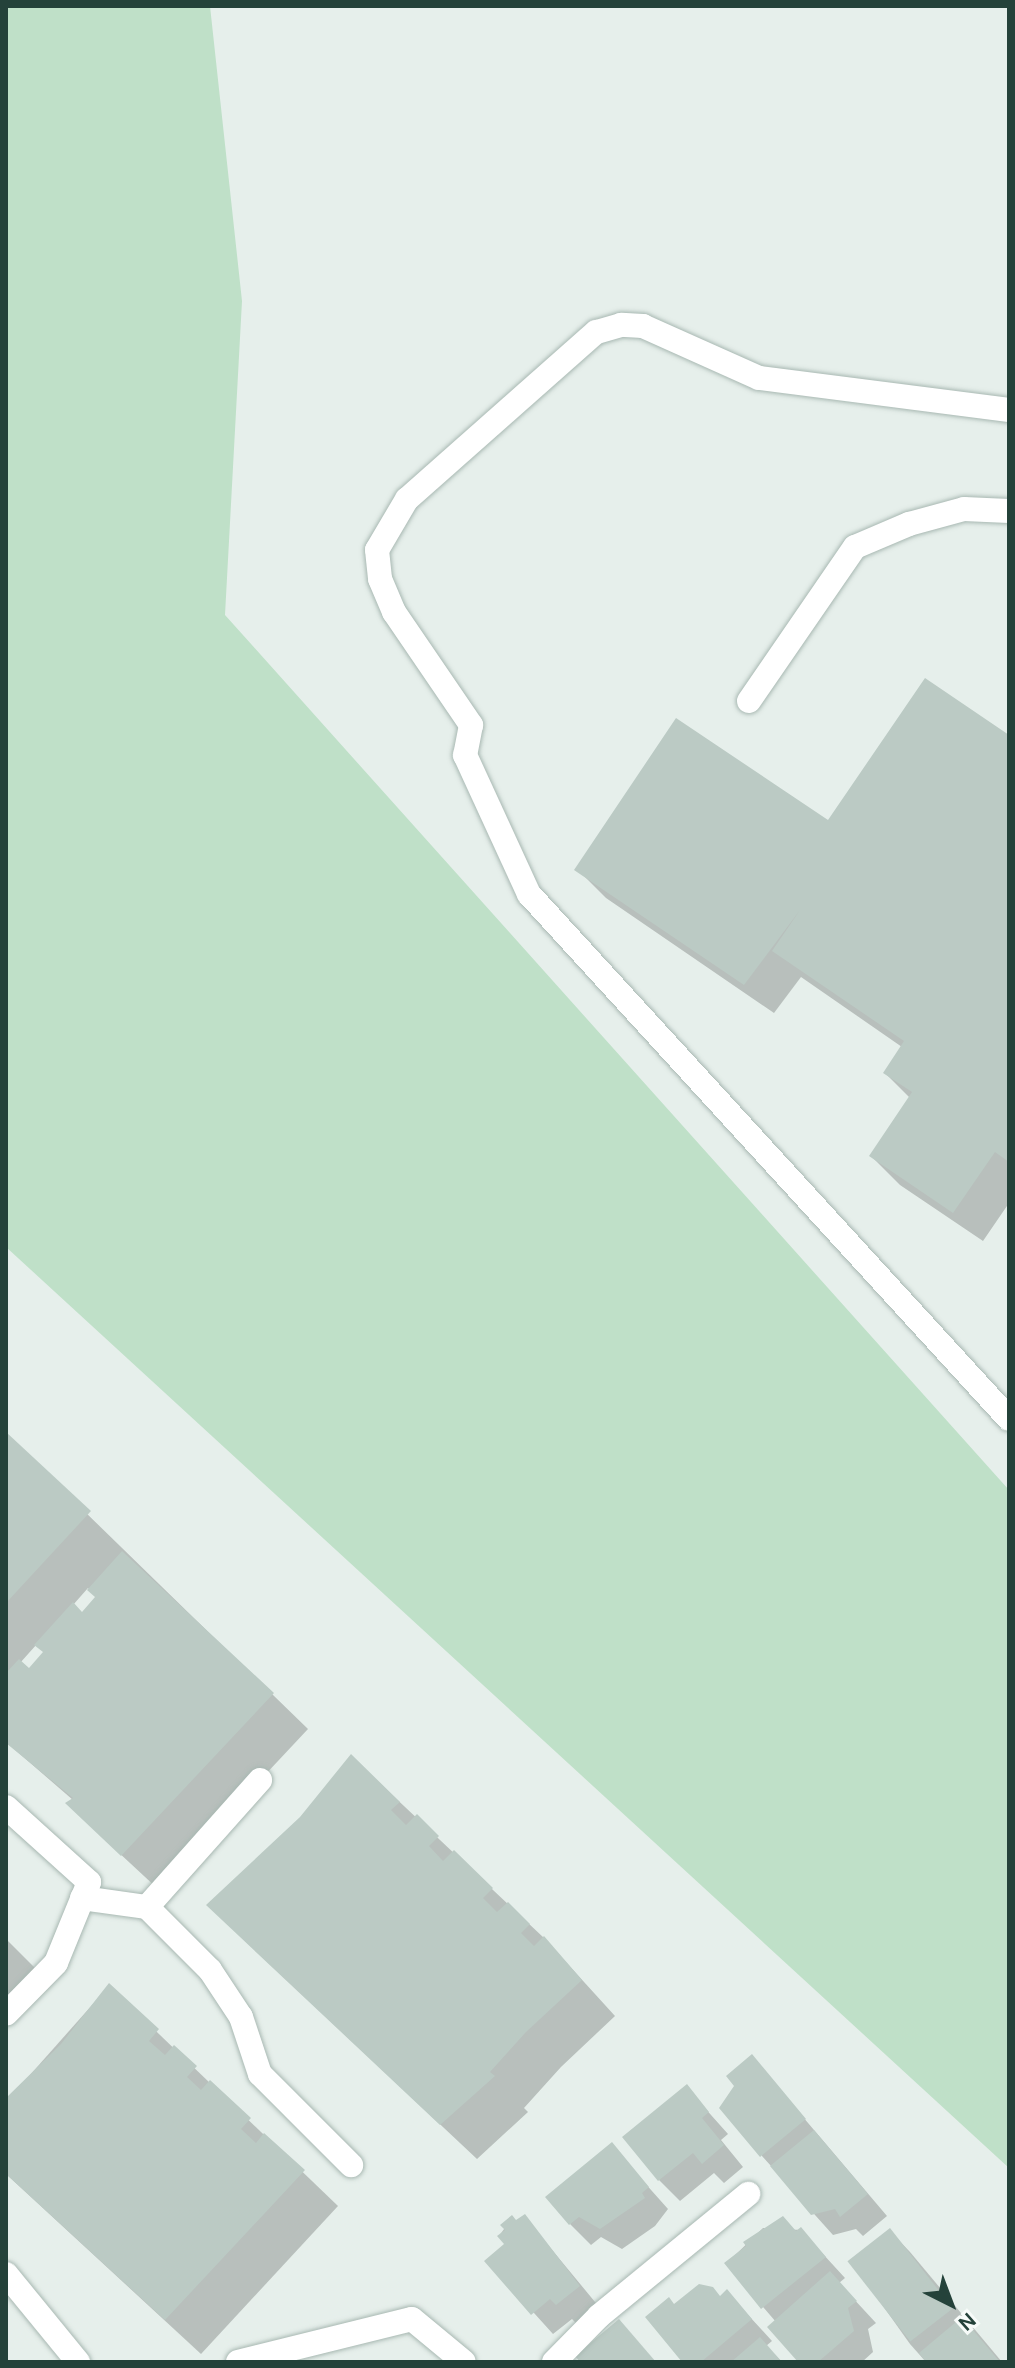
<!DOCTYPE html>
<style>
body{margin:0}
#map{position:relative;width:1015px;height:2368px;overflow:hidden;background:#e6efeb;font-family:Karla,sans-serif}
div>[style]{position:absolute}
.green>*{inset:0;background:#bfe0c8}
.shadow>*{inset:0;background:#0003}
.building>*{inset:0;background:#bbcac4;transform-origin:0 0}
.roads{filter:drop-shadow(0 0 2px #a8b8b2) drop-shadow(0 0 2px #a8b8b2)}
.minor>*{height:24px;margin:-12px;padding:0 12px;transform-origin:12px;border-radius:12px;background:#fff}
span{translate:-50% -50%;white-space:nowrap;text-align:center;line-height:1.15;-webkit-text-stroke:7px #f7fbf9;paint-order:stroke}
.frame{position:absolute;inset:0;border:8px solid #24423a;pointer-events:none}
.north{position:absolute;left:911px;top:2264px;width:80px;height:80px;-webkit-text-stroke:6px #f7fbf9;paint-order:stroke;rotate:138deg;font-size:22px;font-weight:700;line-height:32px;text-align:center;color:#24423a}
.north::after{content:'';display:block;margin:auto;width:28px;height:36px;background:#24423a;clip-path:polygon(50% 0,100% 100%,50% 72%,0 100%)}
</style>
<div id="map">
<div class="green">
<i style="clip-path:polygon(6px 6px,210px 6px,242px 301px,225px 615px,1009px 1490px,1009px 2168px,6px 1247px)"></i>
</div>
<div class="shadow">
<i style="clip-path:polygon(1009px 737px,1009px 1203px,983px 1241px,900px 1185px,871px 1156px,910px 1098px,885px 1073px,902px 1047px,801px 977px,774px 1013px,606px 898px,577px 869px,828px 823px)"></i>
<i style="clip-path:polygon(evenodd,6px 1435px,308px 1729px,158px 1889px,103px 1838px,73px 1800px,6px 1742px,6px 1435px,88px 1588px,98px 1598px,82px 1614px,73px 1605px,88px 1588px,6px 1435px,37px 1644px,45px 1652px,29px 1671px,20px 1663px,37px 1644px)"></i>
<i style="clip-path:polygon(352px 1757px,544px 1938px,615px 2016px,561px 2067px,524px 2108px,528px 2112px,477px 2159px,244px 1940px,301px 1818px)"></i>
<i style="clip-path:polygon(6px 1939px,37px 1970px,6px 2002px)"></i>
<i style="clip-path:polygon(109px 1986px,338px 2206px,201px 2354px,6px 2174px,6px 2102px)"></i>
<i style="clip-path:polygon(752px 2057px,887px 2216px,863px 2236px,856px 2229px,833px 2235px,762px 2156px)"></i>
<i style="clip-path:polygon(686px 2087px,728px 2134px,721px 2140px,743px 2167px,724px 2183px,714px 2173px,680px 2201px,659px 2180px)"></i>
<i style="clip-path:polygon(611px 2145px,668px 2209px,655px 2226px,622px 2249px,601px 2237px,591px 2245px,570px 2224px)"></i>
<i style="clip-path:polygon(524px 2216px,600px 2308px,578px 2325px,572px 2319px,553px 2334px,487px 2261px,507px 2244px,499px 2236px,512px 2218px,517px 2222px)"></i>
<i style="clip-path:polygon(763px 2228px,801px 2230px,845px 2278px,839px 2283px,876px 2323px,868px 2329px,873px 2352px,862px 2362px,800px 2362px,776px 2322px,726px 2264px)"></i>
<i style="clip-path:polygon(890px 2231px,910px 2252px,1002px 2362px,926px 2362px,910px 2344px,854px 2265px)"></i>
<i style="clip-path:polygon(727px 2292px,772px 2341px,766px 2346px,782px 2362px,684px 2362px,675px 2306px,720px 2298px)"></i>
</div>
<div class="building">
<i style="clip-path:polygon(925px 678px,1009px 735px,1009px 1162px,995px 1152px,953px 1213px,869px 1156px,912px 1092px,883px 1073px,904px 1041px,772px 951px,800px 910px,744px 985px,574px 870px,676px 718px,828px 820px)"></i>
<i style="clip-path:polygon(6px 1432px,91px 1511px,6px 1603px)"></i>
<i style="clip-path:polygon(122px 1551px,274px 1693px,121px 1856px,65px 1803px,73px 1798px,6px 1743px,6px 1673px,19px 1659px,29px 1668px,43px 1652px,34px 1645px,73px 1602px,82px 1612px,95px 1597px,87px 1590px)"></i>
<i style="clip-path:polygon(351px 1754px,400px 1802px,391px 1810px,406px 1825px,417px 1814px,439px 1836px,429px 1846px,443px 1861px,454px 1850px,493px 1888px,483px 1898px,497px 1912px,508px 1902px,530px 1924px,521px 1933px,534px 1946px,544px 1936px,582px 1980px,526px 2032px,490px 2072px,495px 2076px,440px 2125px,206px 1905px,300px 1817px)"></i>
<i style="clip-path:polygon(109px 1983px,159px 2029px,149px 2041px,165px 2055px,174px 2045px,197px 2066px,187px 2077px,201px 2090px,210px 2080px,251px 2118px,241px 2129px,256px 2143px,264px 2133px,305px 2170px,165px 2320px,6px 2174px,6px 2098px,61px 2044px)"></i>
<i style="clip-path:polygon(752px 2054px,806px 2119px,760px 2157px,719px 2108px,734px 2086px,726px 2076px)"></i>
<i style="clip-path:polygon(687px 2084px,709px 2112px,702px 2118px,724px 2145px,702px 2164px,693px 2153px,658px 2181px,622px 2137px)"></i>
<i style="clip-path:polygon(814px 2130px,868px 2194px,840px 2217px,835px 2209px,811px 2215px,770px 2166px)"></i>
<i style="clip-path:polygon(612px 2142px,649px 2187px,642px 2193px,645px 2198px,600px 2229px,579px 2217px,569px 2225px,545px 2197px)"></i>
<i style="clip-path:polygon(525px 2214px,580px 2286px,556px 2305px,550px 2299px,531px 2315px,484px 2261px,504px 2244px,497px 2236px,505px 2230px,500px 2225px,512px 2215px,516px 2220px)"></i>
<i style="clip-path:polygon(783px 2216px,796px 2231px,801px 2227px,826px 2257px,761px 2309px,724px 2263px,746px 2246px,743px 2242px)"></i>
<i style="left:890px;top:2228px;width:102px;height:54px;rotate:52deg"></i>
<i style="clip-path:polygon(830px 2271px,857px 2301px,848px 2308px,854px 2331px,818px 2362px,798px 2362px,767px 2327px)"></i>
<i style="clip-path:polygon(699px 2284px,713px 2287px,720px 2296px,727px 2289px,752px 2319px,701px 2362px,682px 2362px,645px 2317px,669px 2297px,674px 2304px)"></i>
<i style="clip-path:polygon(962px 2317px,1000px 2362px,926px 2362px,919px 2353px)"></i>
<i style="clip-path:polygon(619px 2319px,656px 2362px,580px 2362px,575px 2356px)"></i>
<i style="clip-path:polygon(760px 2337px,782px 2362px,731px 2362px)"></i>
</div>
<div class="roads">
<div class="minor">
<i style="left:1009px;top:410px;width:252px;rotate:-172.7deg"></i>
<i style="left:759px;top:378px;width:127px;rotate:-155.9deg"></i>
<i style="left:643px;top:326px;width:22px;rotate:-177deg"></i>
<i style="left:621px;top:325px;width:26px;rotate:164deg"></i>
<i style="left:596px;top:332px;width:252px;rotate:138.5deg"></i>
<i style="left:407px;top:499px;width:59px;rotate:120.5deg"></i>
<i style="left:377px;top:550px;width:29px;rotate:84deg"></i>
<i style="left:380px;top:579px;width:36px;rotate:67deg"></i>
<i style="left:394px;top:612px;width:137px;rotate:55.7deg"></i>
<i style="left:471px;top:725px;width:31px;rotate:101deg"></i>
<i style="left:465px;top:755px;width:153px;rotate:65.3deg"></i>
<i style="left:529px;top:894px;width:711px;rotate:47.56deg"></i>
<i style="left:749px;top:701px;width:187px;rotate:-55.5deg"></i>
<i style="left:855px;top:547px;width:59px;rotate:-23.1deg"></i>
<i style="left:909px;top:524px;width:57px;rotate:-15.3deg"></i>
<i style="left:964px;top:509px;width:45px;rotate:2.5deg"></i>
<i style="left:6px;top:1807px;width:112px;rotate:42.1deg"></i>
<i style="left:89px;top:1882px;width:87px;rotate:112.2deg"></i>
<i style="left:56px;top:1963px;width:71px;rotate:134.4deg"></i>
<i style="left:82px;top:1898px;width:66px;rotate:7.9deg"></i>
<i style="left:147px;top:1907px;width:89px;rotate:45deg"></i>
<i style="left:210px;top:1970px;width:56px;rotate:56.6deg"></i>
<i style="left:241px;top:2017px;width:60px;rotate:71.6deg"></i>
<i style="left:260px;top:2074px;width:129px;rotate:45deg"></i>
<i style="left:147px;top:1907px;width:170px;rotate:-48.3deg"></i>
<i style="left:6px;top:2274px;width:114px;rotate:50.7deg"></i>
<i style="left:238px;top:2362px;width:179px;rotate:-13.9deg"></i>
<i style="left:412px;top:2319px;width:67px;rotate:39.6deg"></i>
<i style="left:554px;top:2362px;width:64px;rotate:-45.6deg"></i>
<i style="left:599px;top:2316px;width:193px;rotate:-39.3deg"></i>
</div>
</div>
<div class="frame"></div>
<div class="north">N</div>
</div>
